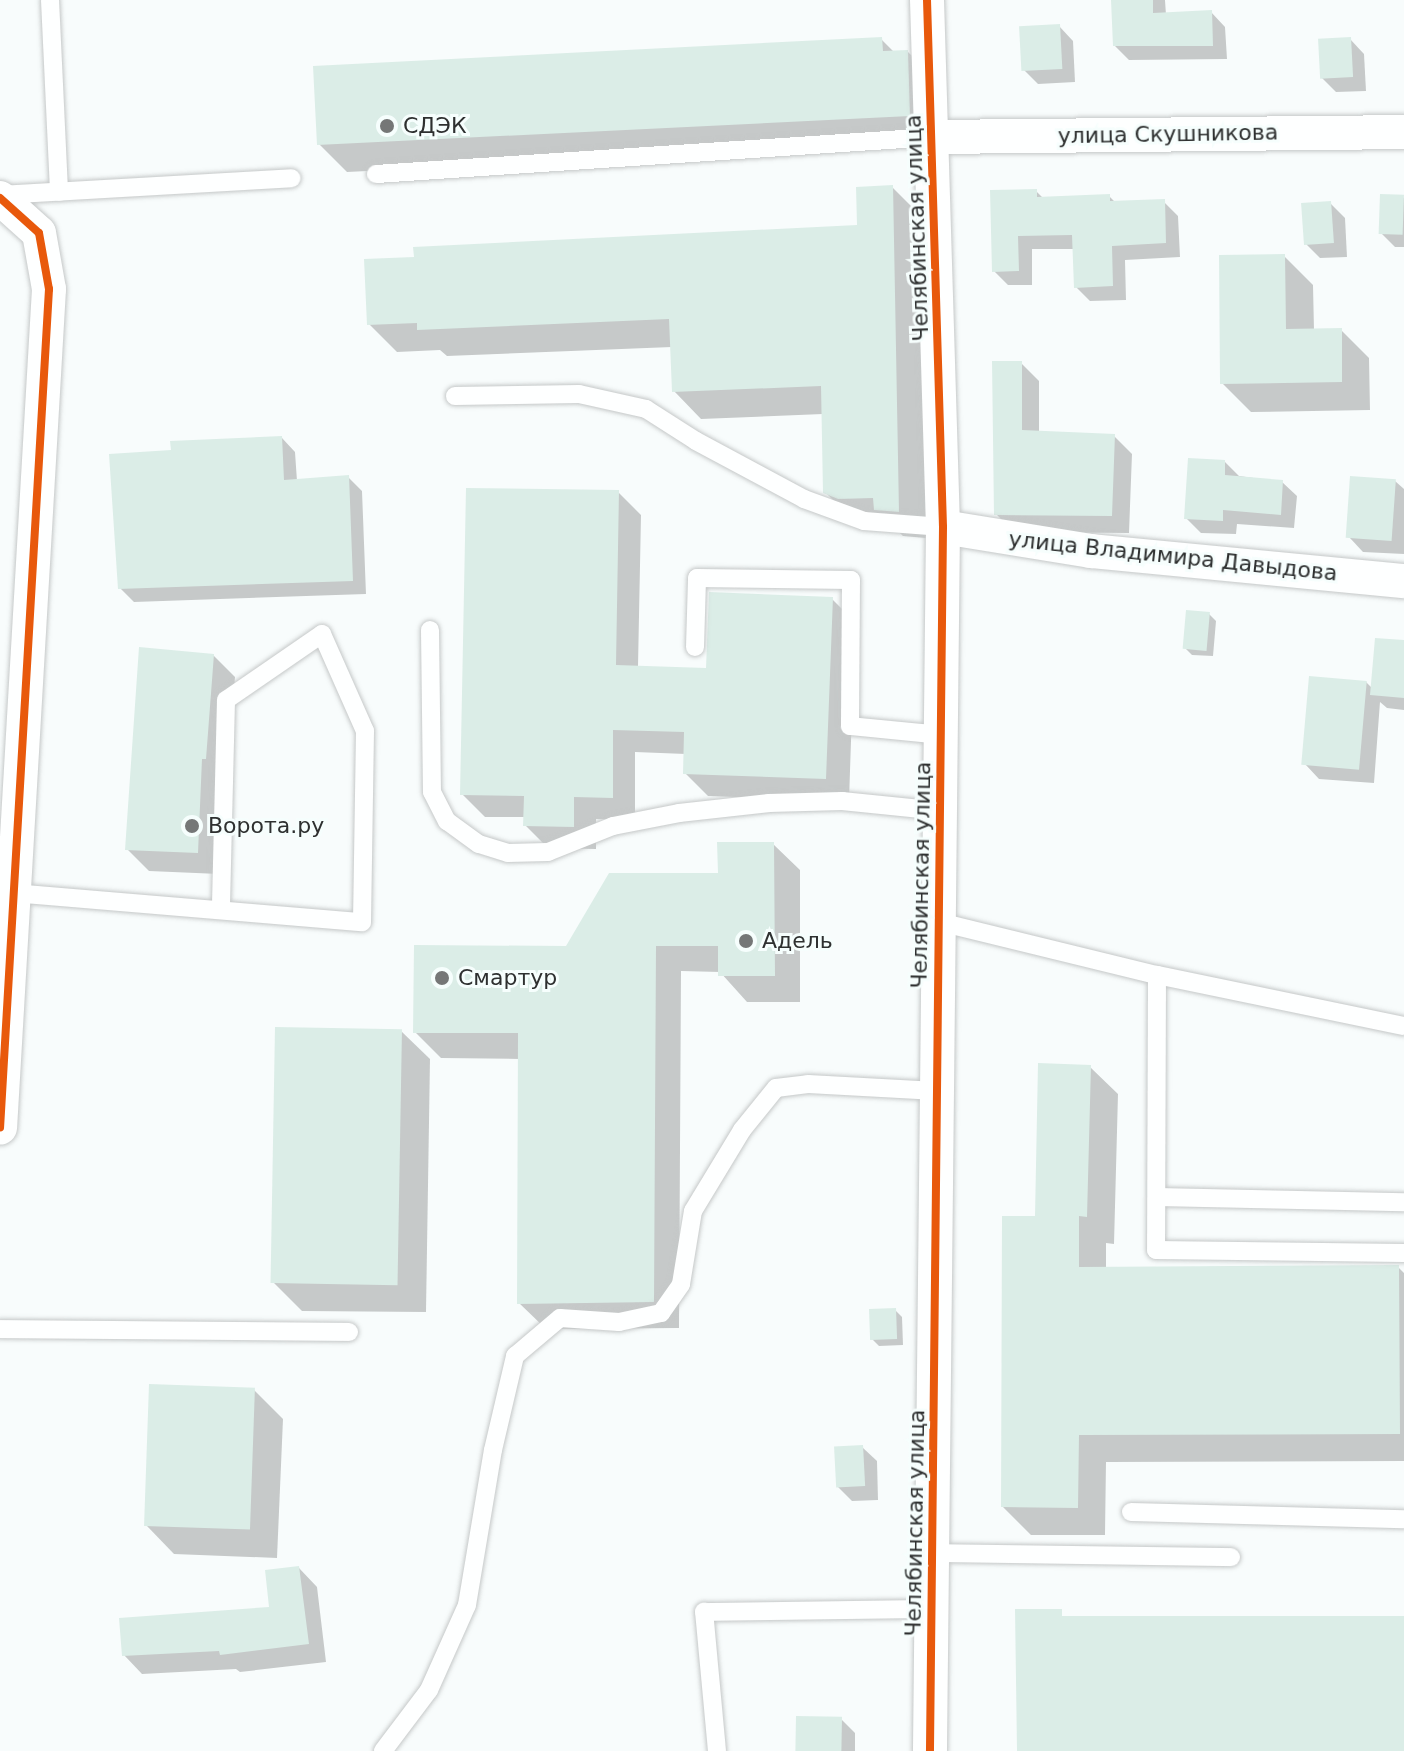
<!DOCTYPE html>
<meta charset="utf-8">
<style>
body{margin:0}
#map{position:relative;width:1404px;height:1751px;overflow:hidden;background:#f8fcfc;font-family:"DejaVu Sans",sans-serif}
div>[style]{position:absolute}
.shadow>*{inset:0;background:#0003}
.building>*{inset:0;background:#dbede7;transform-origin:0 0}
.roads{filter:drop-shadow(0 0 2px #c5c8c8) drop-shadow(0 0 2px #c5c8c8)}
.lane>*{height:18px;margin:-9px;padding:0 9px;transform-origin:9px;border-radius:9px;background:#feffff}
.street>*{height:34px;margin:-17px;padding:0 17px;transform-origin:17px;border-radius:17px;background:#feffff}
.cycleway>*{height:8px;margin:-4px;padding:0 4px;transform-origin:4px;border-radius:4px;background:#e8590c}
.dots>*{width:22px;height:22px;translate:-50% -50%;box-sizing:border-box;border:4px solid #f6fefd;border-radius:50%}
span{translate:-50% -50%;white-space:nowrap;text-align:center;line-height:1.15;-webkit-text-stroke:6px #f6fefd;paint-order:stroke}
.poi-label{font-size:22px;color:#2e3030}
.left{translate:0 -50%;text-align:left}
.street-label{font-size:22px;color:#2e3030}
</style>
<div id="map">
<div class="shadow">
<i style="clip-path:polygon(1113px 0,1165px 0,1166px 15px,1211px 12px,1225px 27px,1227px 59px,1129px 60px,1115px 46px)"></i>
<i style="clip-path:polygon(1059px 26px,1073px 41px,1075px 82px,1038px 84px,1024px 70px)"></i>
<i style="clip-path:polygon(881px 39px,894px 52px,908px 52px,936px 80px,938px 143px,347px 172px,319px 144px)"></i>
<i style="clip-path:polygon(1350px 39px,1364px 54px,1366px 91px,1336px 92px,1322px 78px)"></i>
<i style="clip-path:polygon(892px 187px,920px 215px,926px 538px,903px 536px,892px 525px,853px 520px,825px 492px,823px 414px,701px 419px,674px 391px,672px 347px,447px 356px,440px 350px,397px 352px,369px 324px,860px 227px)"></i>
<i style="clip-path:polygon(1036px 191px,1043px 198px,1109px 196px,1116px 203px,1164px 202px,1178px 216px,1180px 257px,1125px 260px,1126px 300px,1090px 301px,1076px 287px,1074px 249px,1032px 249px,1032px 285px,1008px 285px,994px 271px)"></i>
<i style="clip-path:polygon(1404px 197px,1404px 247px,1395px 247px,1381px 233px)"></i>
<i style="clip-path:polygon(1330px 203px,1345px 218px,1347px 257px,1320px 258px,1306px 244px)"></i>
<i style="clip-path:polygon(1284px 256px,1313px 285px,1314px 330px,1341px 330px,1369px 358px,1370px 410px,1251px 412px,1222px 383px)"></i>
<i style="clip-path:polygon(1021px 363px,1039px 381px,1039px 433px,1114px 436px,1132px 454px,1129px 533px,1014px 532px,996px 514px)"></i>
<i style="clip-path:polygon(282px 438px,295px 452px,297px 481px,348px 477px,362px 491px,366px 594px,134px 602px,120px 588px,173px 452px)"></i>
<i style="clip-path:polygon(1225px 462px,1239px 476px,1282px 482px,1297px 496px,1294px 528px,1237px 524px,1236px 534px,1201px 533px,1186px 518px)"></i>
<i style="clip-path:polygon(1395px 481px,1404px 489px,1404px 554px,1363px 552px,1349px 537px)"></i>
<i style="clip-path:polygon(618px 492px,641px 515px,638px 667px,708px 670px,832px 599px,855px 622px,849px 801px,708px 796px,685px 773px,686px 754px,635px 752px,635px 820px,596px 819px,596px 849px,548px 848px,525px 825px,525px 817px,485px 817px,462px 794px)"></i>
<i style="clip-path:polygon(1209px 614px,1216px 621px,1213px 656px,1192px 655px,1185px 648px)"></i>
<i style="clip-path:polygon(1404px 643px,1404px 710px,1387px 708px,1380px 702px,1374px 783px,1319px 779px,1305px 764px,1366px 682px,1373px 689px)"></i>
<i style="clip-path:polygon(213px 655px,235px 677px,219px 874px,149px 871px,127px 849px)"></i>
<i style="clip-path:polygon(773px 844px,800px 870px,800px 1002px,747px 1002px,720px 972px,681px 971px,679px 1328px,546px 1329px,519px 1303px,520px 1059px,441px 1058px,415px 1032px,567px 948px,720px 875px)"></i>
<i style="clip-path:polygon(401px 1031px,430px 1059px,426px 1312px,302px 1311px,273px 1282px)"></i>
<i style="clip-path:polygon(1090px 1067px,1118px 1094px,1114px 1244px,1106px 1243px,1106px 1269px,1398px 1267px,1404px 1273px,1404px 1461px,1106px 1462px,1105px 1535px,1031px 1535px,1003px 1507px,1037px 1217px)"></i>
<i style="clip-path:polygon(895px 1310px,902px 1317px,903px 1345px,879px 1346px,872px 1339px)"></i>
<i style="clip-path:polygon(254px 1390px,283px 1419px,277px 1558px,174px 1554px,146px 1525px)"></i>
<i style="clip-path:polygon(862px 1447px,877px 1461px,878px 1500px,852px 1501px,838px 1487px)"></i>
<i style="clip-path:polygon(299px 1568px,317px 1587px,326px 1662px,240px 1672px,236px 1669px,142px 1674px,124px 1655px,271px 1609px)"></i>
<i style="clip-path:polygon(841px 1719px,855px 1733px,855px 1751px,797px 1751px)"></i>
</div>
<div class="building">
<i style="clip-path:polygon(1111px 0,1153px 0,1153px 13px,1212px 10px,1213px 46px,1113px 46px)"></i>
<i style="left:1060px;top:24px;width:45px;height:41px;rotate:87deg"></i>
<i style="clip-path:polygon(882px 37px,883px 51px,908px 50px,910px 116px,317px 145px,313px 66px)"></i>
<i style="left:1351px;top:37px;width:40px;height:33px;rotate:87deg"></i>
<i style="clip-path:polygon(893px 185px,899px 512px,874px 510px,873px 498px,838px 499px,823px 493px,821px 386px,672px 392px,669px 319px,417px 330px,417px 323px,367px 325px,364px 259px,414px 257px,413px 247px,857px 225px,856px 187px)"></i>
<i style="clip-path:polygon(1037px 189px,1037px 197px,1110px 194px,1110px 201px,1165px 199px,1166px 243px,1112px 246px,1113px 286px,1074px 288px,1072px 235px,1018px 236px,1019px 271px,992px 272px,990px 190px)"></i>
<i style="left:1380px;top:194px;width:24px;height:40px;rotate:2deg"></i>
<i style="left:1331px;top:201px;width:42px;height:30px;rotate:86deg"></i>
<i style="clip-path:polygon(1285px 254px,1286px 329px,1342px 328px,1342px 382px,1220px 384px,1219px 255px)"></i>
<i style="clip-path:polygon(992px 361px,1022px 361px,1022px 430px,1115px 434px,1112px 516px,994px 515px)"></i>
<i style="clip-path:polygon(282px 436px,284px 480px,349px 475px,353px 581px,118px 589px,109px 454px,171px 450px,170px 441px)"></i>
<i style="clip-path:polygon(1188px 458px,1225px 460px,1225px 475px,1283px 480px,1281px 515px,1223px 510px,1223px 521px,1184px 519px)"></i>
<i style="left:1350px;top:476px;width:46px;height:62px;rotate:4deg"></i>
<i style="clip-path:polygon(466px 488px,619px 490px,616px 665px,706px 668px,709px 592px,833px 597px,826px 779px,683px 774px,684px 732px,613px 730px,613px 798px,574px 797px,574px 827px,523px 826px,524px 796px,460px 795px)"></i>
<i style="left:1186px;top:610px;width:24px;height:39px;rotate:5deg"></i>
<i style="clip-path:polygon(1375px 638px,1404px 640px,1404px 698px,1370px 695px)"></i>
<i style="clip-path:polygon(139px 647px,214px 654px,206px 759px,202px 759px,198px 853px,125px 850px)"></i>
<i style="left:1309px;top:676px;width:58px;height:89px;rotate:5deg"></i>
<i style="clip-path:polygon(717px 842px,774px 842px,775px 976px,718px 976px,718px 946px,656px 946px,654px 1302px,517px 1304px,518px 1033px,413px 1033px,414px 945px,566px 946px,609px 873px,718px 873px)"></i>
<i style="left:275px;top:1027px;width:127px;height:256px;rotate:1deg"></i>
<i style="clip-path:polygon(1038px 1063px,1091px 1065px,1087px 1217px,1079px 1216px,1079px 1267px,1399px 1265px,1400px 1434px,1079px 1435px,1078px 1508px,1001px 1507px,1002px 1216px,1035px 1216px)"></i>
<i style="left:896px;top:1308px;width:31px;height:27px;rotate:88deg"></i>
<i style="left:149px;top:1384px;width:106px;height:142px;rotate:2deg"></i>
<i style="left:863px;top:1445px;width:41px;height:29px;rotate:87deg"></i>
<i style="clip-path:polygon(299px 1566px,309px 1644px,220px 1655px,219px 1651px,122px 1656px,119px 1618px,269px 1607px,265px 1570px)"></i>
<i style="clip-path:polygon(1015px 1609px,1062px 1609px,1062px 1616px,1404px 1616px,1404px 1751px,1017px 1751px)"></i>
<i style="left:796px;top:1716px;width:46px;height:35px;rotate:1deg"></i>
</div>
<div class="roads">
<div class="lane">
<i style="left:50px;top:0;width:192px;rotate:87.3deg"></i>
<i style="left:376px;top:174px;width:558px;rotate:-3.8deg"></i>
<i style="left:0;top:195px;width:292px;rotate:-3.3deg"></i>
<i style="left:455px;top:396px;width:124px;rotate:-0.9deg"></i>
<i style="left:579px;top:394px;width:69px;rotate:12.6deg"></i>
<i style="left:646px;top:409px;width:59px;rotate:32.6deg"></i>
<i style="left:696px;top:441px;width:123px;rotate:28.2deg"></i>
<i style="left:804px;top:499px;width:64px;rotate:20.1deg"></i>
<i style="left:864px;top:521px;width:79px;rotate:4.3deg"></i>
<i style="left:430px;top:630px;width:162px;rotate:89.3deg"></i>
<i style="left:432px;top:792px;width:33px;rotate:63deg"></i>
<i style="left:447px;top:821px;width:39px;rotate:36deg"></i>
<i style="left:479px;top:844px;width:30px;rotate:17deg"></i>
<i style="left:508px;top:853px;width:40px;rotate:-1.4deg"></i>
<i style="left:548px;top:852px;width:70px;rotate:-21.8deg"></i>
<i style="left:613px;top:826px;width:67px;rotate:-11.1deg"></i>
<i style="left:679px;top:813px;width:91px;rotate:-6.3deg"></i>
<i style="left:769px;top:803px;width:73px;rotate:-1.6deg"></i>
<i style="left:842px;top:801px;width:99px;rotate:5.8deg"></i>
<i style="left:695px;top:647px;width:69px;rotate:-88.3deg"></i>
<i style="left:697px;top:578px;width:154px;rotate:0.7deg"></i>
<i style="left:851px;top:580px;width:146px;rotate:90.4deg"></i>
<i style="left:850px;top:726px;width:91px;rotate:5.6deg"></i>
<i style="left:13px;top:893px;width:350px;rotate:4.8deg"></i>
<i style="left:362px;top:922px;width:191px;rotate:-89.1deg"></i>
<i style="left:365px;top:731px;width:106px;rotate:-113.9deg"></i>
<i style="left:322px;top:634px;width:116px;rotate:145.5deg"></i>
<i style="left:226px;top:700px;width:210px;rotate:91.4deg"></i>
<i style="left:939px;top:922px;width:224px;rotate:13.7deg"></i>
<i style="left:1157px;top:975px;width:252px;rotate:11.7deg"></i>
<i style="left:1157px;top:975px;width:275px;rotate:90.2deg"></i>
<i style="left:1156px;top:1250px;width:248px;rotate:0.7deg"></i>
<i style="left:1157px;top:1197px;width:247px;rotate:1.2deg"></i>
<i style="left:0;top:1329px;width:349px;rotate:0.5deg"></i>
<i style="left:1131px;top:1512px;width:273px;rotate:1.5deg"></i>
<i style="left:932px;top:1553px;width:299px;rotate:0.8deg"></i>
<i style="left:383px;top:1751px;width:76px;rotate:-53deg"></i>
<i style="left:429px;top:1690px;width:93px;rotate:-65.9deg"></i>
<i style="left:467px;top:1605px;width:157px;rotate:-80.5deg"></i>
<i style="left:493px;top:1450px;width:97px;rotate:-76.8deg"></i>
<i style="left:515px;top:1356px;width:59px;rotate:-40.2deg"></i>
<i style="left:560px;top:1318px;width:59px;rotate:3.9deg"></i>
<i style="left:619px;top:1322px;width:43px;rotate:-12.1deg"></i>
<i style="left:661px;top:1313px;width:35px;rotate:-55deg"></i>
<i style="left:681px;top:1284px;width:74px;rotate:-80.7deg"></i>
<i style="left:693px;top:1211px;width:95px;rotate:-58.8deg"></i>
<i style="left:742px;top:1130px;width:54px;rotate:-51deg"></i>
<i style="left:776px;top:1088px;width:32px;rotate:-7deg"></i>
<i style="left:808px;top:1084px;width:129px;rotate:3.1deg"></i>
<i style="left:717px;top:1751px;width:140px;rotate:-95.3deg"></i>
<i style="left:704px;top:1612px;width:228px;rotate:-0.8deg"></i>
</div>
<div class="street">
<i style="left:927px;top:0;width:527px;rotate:88.26deg"></i>
<i style="left:943px;top:527px;width:1224px;rotate:90.61deg"></i>
<i style="left:933px;top:137px;width:471px;rotate:-0.6deg"></i>
<i style="left:0;top:198px;width:52px;rotate:41.9deg"></i>
<i style="left:39px;top:233px;width:57px;rotate:79.9deg"></i>
<i style="left:49px;top:289px;width:840px;rotate:93.34deg"></i>
<i style="left:943px;top:527px;width:150px;rotate:9.2deg"></i>
<i style="left:1091px;top:551px;width:314px;rotate:5.5deg"></i>
</div>
</div>
<div class="cycleway">
<i style="left:927px;top:0;width:527px;rotate:88.26deg"></i>
<i style="left:943px;top:527px;width:1224px;rotate:90.61deg"></i>
<i style="left:0;top:198px;width:52px;rotate:41.9deg"></i>
<i style="left:39px;top:233px;width:57px;rotate:79.9deg"></i>
<i style="left:49px;top:289px;width:840px;rotate:93.34deg"></i>
</div>
<div class="dots">
<i style="left:387px;top:126px;background:#757777"></i>
<i style="left:192px;top:826px;background:#757777"></i>
<i style="left:746px;top:941px;background:#757777"></i>
<i style="left:442px;top:978px;background:#757777"></i>
</div>
<div class="poi-label">
<span class="left" style="left:403px;top:126px">СДЭК</span>
<span class="left" style="left:208px;top:826px">Ворота.ру</span>
<span class="left" style="left:762px;top:941px">Адель</span>
<span class="left" style="left:458px;top:978px">Смартур</span>
</div>
<div class="street-label">
<span style="left:1168px;top:134px;rotate:-1deg">улица Скушникова</span>
<span style="left:917px;top:228px;rotate:-92deg">Челябинская улица</span>
<span style="left:1173px;top:556px;rotate:6deg">улица Владимира Давыдова</span>
<span style="left:921px;top:875px;rotate:-89deg">Челябинская улица</span>
<span style="left:915px;top:1523px;rotate:-89deg">Челябинская улица</span>
</div>
</div>
